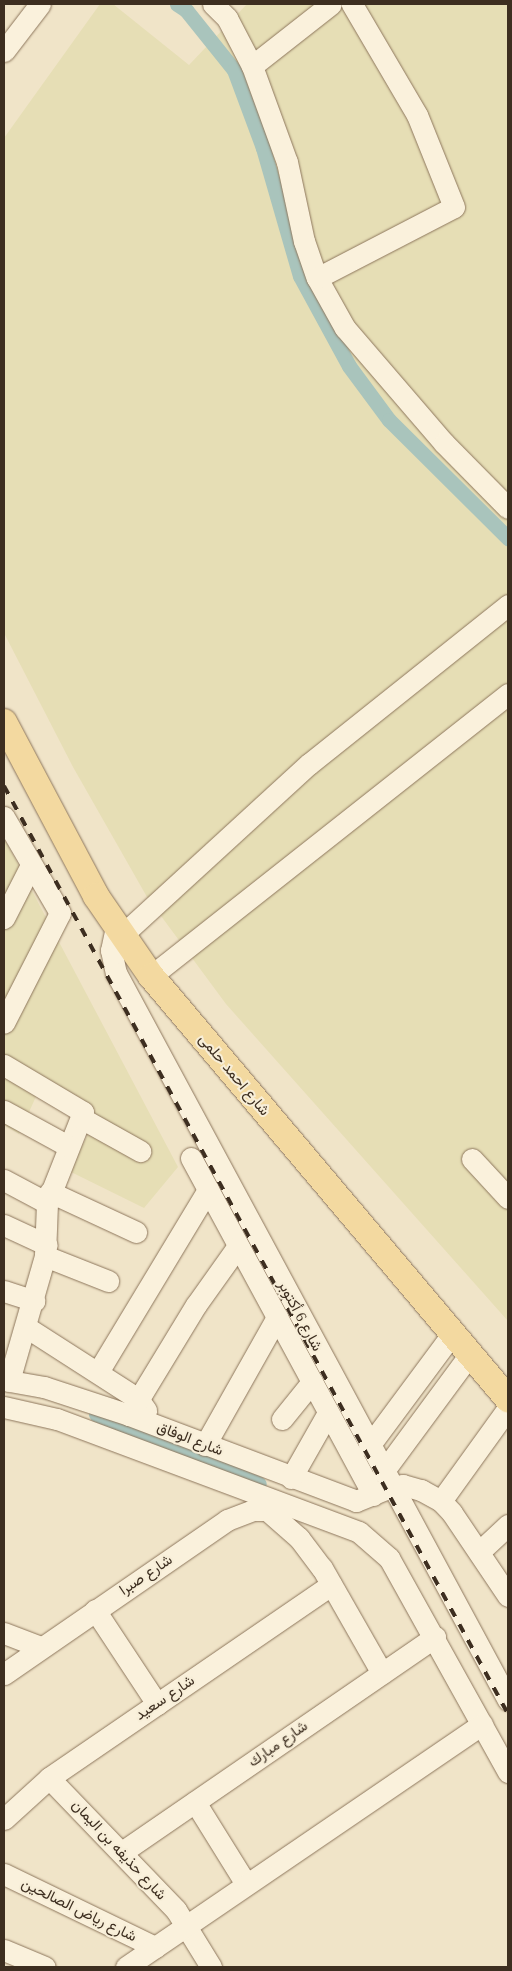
<!DOCTYPE html>
<meta charset="utf-8">
<style>
body{margin:0}
#map{position:relative;width:512px;height:1971px;overflow:hidden;background:#f0e4c8;font-family:"Times New Roman",Vazirmatn,serif}
div>[style]{position:absolute}
.farmland>*{inset:0;background:#e6deb5}
.canal>*{height:15px;margin:-7.5px;padding:0 7.5px;transform-origin:7.5px;border-radius:7.5px;background:#a9c4bc}
.roads{filter:drop-shadow(0 0 1px #8d765c) drop-shadow(0 0 1px #8d765c)}
.minor>*{height:21px;margin:-10.5px;padding:0 10.5px;transform-origin:10.5px;border-radius:10.5px;background:#faf1dc}
.major>*{height:26px;margin:-13px;padding:0 13px;transform-origin:13px;border-radius:13px;background:#f3d9a0}
.rail>*{height:4px;margin-top:-2px;transform-origin:0;background:repeating-linear-gradient(90deg,#3d2e20 0 9px,transparent 0 18px)}
span{translate:-50% -50%;white-space:nowrap;text-align:center;line-height:1.15;-webkit-text-stroke:4px #f7eed8;paint-order:stroke}
.street-label{font-size:15px;color:#3d2e20}
.frame{position:absolute;inset:0;border:5px solid #3d2e20;pointer-events:none}
</style>
<div id="map">
<div class="farmland">
<i style="clip-path:polygon(100px 4px,113px 4px,189px 65px,247px 4px,508px 4px,508px 1321px,226px 1004px,147px 897px,73px 767px,4px 633px,4px 138px)"></i>
<i style="clip-path:polygon(4px 838px,178px 1167px,144px 1208px,69px 1171px,94px 1123px,39px 1090px,19px 1134px,4px 1125px)"></i>
</div>
<div class="canal">
<i style="left:177px;top:4px;width:11px;rotate:34deg"></i>
<i style="left:186px;top:10px;width:77px;rotate:51.3deg"></i>
<i style="left:234px;top:70px;width:83px;rotate:69.6deg"></i>
<i style="left:263px;top:148px;width:133px;rotate:73.9deg"></i>
<i style="left:300px;top:276px;width:102px;rotate:61.4deg"></i>
<i style="left:349px;top:366px;width:67px;rotate:53.5deg"></i>
<i style="left:389px;top:420px;width:168px;rotate:44.8deg"></i>
<i style="left:96px;top:1414px;width:177px;rotate:23.2deg"></i>
</div>
<div class="roads">
<div class="minor">
<i style="left:213px;top:4px;width:20px;rotate:45deg"></i>
<i style="left:227px;top:18px;width:54px;rotate:62.5deg"></i>
<i style="left:252px;top:66px;width:102px;rotate:70deg"></i>
<i style="left:287px;top:162px;width:81px;rotate:77.9deg"></i>
<i style="left:304px;top:241px;width:39px;rotate:71deg"></i>
<i style="left:317px;top:278px;width:57px;rotate:60.8deg"></i>
<i style="left:345px;top:328px;width:152px;rotate:49.3deg"></i>
<i style="left:444px;top:443px;width:91px;rotate:45.4deg"></i>
<i style="left:4px;top:51px;width:59px;rotate:-52.5deg"></i>
<i style="left:252px;top:66px;width:100px;rotate:-38.1deg"></i>
<i style="left:317px;top:278px;width:154px;rotate:-27.4deg"></i>
<i style="left:454px;top:207px;width:99px;rotate:-111.9deg"></i>
<i style="left:417px;top:115px;width:129px;rotate:-120.4deg"></i>
<i style="left:4px;top:817px;width:111px;rotate:59.7deg"></i>
<i style="left:60px;top:913px;width:123px;rotate:117deg"></i>
<i style="left:4px;top:918px;width:59px;rotate:-63deg"></i>
<i style="left:116px;top:927px;width:24px;rotate:102deg"></i>
<i style="left:111px;top:950px;width:24px;rotate:78deg"></i>
<i style="left:116px;top:973px;width:826px;rotate:61.67deg"></i>
<i style="left:121px;top:936px;width:255px;rotate:-42.5deg"></i>
<i style="left:309px;top:764px;width:255px;rotate:-38.6deg"></i>
<i style="left:151px;top:976px;width:455px;rotate:-38.3deg"></i>
<i style="left:4px;top:1065px;width:92px;rotate:30.7deg"></i>
<i style="left:83px;top:1112px;width:98px;rotate:111.6deg"></i>
<i style="left:4px;top:1111px;width:73px;rotate:28.7deg"></i>
<i style="left:81px;top:1118px;width:68px;rotate:29.2deg"></i>
<i style="left:191px;top:1158px;width:383px;rotate:61.6deg"></i>
<i style="left:472px;top:1159px;width:53px;rotate:47.3deg"></i>
<i style="left:4px;top:1180px;width:49px;rotate:28.1deg"></i>
<i style="left:47px;top:1203px;width:53px;rotate:92.2deg"></i>
<i style="left:45px;top:1256px;width:130px;rotate:106.1deg"></i>
<i style="left:50px;top:1192px;width:95px;rotate:24.9deg"></i>
<i style="left:4px;top:1225px;width:47px;rotate:24.9deg"></i>
<i style="left:45px;top:1256px;width:68px;rotate:21.6deg"></i>
<i style="left:4px;top:1291px;width:32px;rotate:18deg"></i>
<i style="left:26px;top:1327px;width:133px;rotate:32.7deg"></i>
<i style="left:138px;top:1399px;width:14px;rotate:54deg"></i>
<i style="left:98px;top:1372px;width:213px;rotate:-58.9deg"></i>
<i style="left:4px;top:1380px;width:41px;rotate:9.9deg"></i>
<i style="left:44px;top:1387px;width:89px;rotate:18.2deg"></i>
<i style="left:129px;top:1415px;width:243px;rotate:20.7deg"></i>
<i style="left:356px;top:1501px;width:38px;rotate:-22deg"></i>
<i style="left:391px;top:1487px;width:12px;rotate:-9deg"></i>
<i style="left:403px;top:1485px;width:19px;rotate:16deg"></i>
<i style="left:421px;top:1490px;width:23px;rotate:29deg"></i>
<i style="left:441px;top:1501px;width:16px;rotate:47deg"></i>
<i style="left:452px;top:1513px;width:100px;rotate:56deg"></i>
<i style="left:4px;top:1407px;width:54px;rotate:12.8deg"></i>
<i style="left:57px;top:1419px;width:322px;rotate:20.5deg"></i>
<i style="left:359px;top:1532px;width:40px;rotate:41deg"></i>
<i style="left:389px;top:1558px;width:245px;rotate:60.9deg"></i>
<i style="left:129px;top:1415px;width:129px;rotate:-58.7deg"></i>
<i style="left:196px;top:1305px;width:72px;rotate:-54.6deg"></i>
<i style="left:282px;top:1419px;width:48px;rotate:-51deg"></i>
<i style="left:205px;top:1445px;width:147px;rotate:-60.6deg"></i>
<i style="left:369px;top:1446px;width:141px;rotate:-53.4deg"></i>
<i style="left:383px;top:1472px;width:147px;rotate:-53.6deg"></i>
<i style="left:291px;top:1478px;width:75px;rotate:-60.4deg"></i>
<i style="left:441px;top:1501px;width:115px;rotate:-54.2deg"></i>
<i style="left:266px;top:1509px;width:44px;rotate:41.3deg"></i>
<i style="left:299px;top:1538px;width:38px;rotate:53deg"></i>
<i style="left:322px;top:1568px;width:121px;rotate:60.3deg"></i>
<i style="left:479px;top:1552px;width:40px;rotate:-43deg"></i>
<i style="left:95px;top:1610px;width:113px;rotate:56.6deg"></i>
<i style="left:4px;top:1633px;width:40px;rotate:21deg"></i>
<i style="left:4px;top:1674px;width:271px;rotate:-34.6deg"></i>
<i style="left:227px;top:1520px;width:28px;rotate:-21deg"></i>
<i style="left:253px;top:1510px;width:27px"></i>
<i style="left:49px;top:1778px;width:183px;rotate:46.1deg"></i>
<i style="left:176px;top:1910px;width:67px;rotate:58.4deg"></i>
<i style="left:195px;top:1802px;width:97px;rotate:58.1deg"></i>
<i style="left:4px;top:1819px;width:61px;rotate:-42.3deg"></i>
<i style="left:49px;top:1778px;width:342px;rotate:-34.4deg"></i>
<i style="left:122px;top:1852px;width:380px;rotate:-34.5deg"></i>
<i style="left:4px;top:1874px;width:168px;rotate:25.8deg"></i>
<i style="left:4px;top:1950px;width:44px;rotate:22.5deg"></i>
<i style="left:126px;top:1967px;width:431px;rotate:-34.3deg"></i>
</div>
<div class="major">
<i style="left:4px;top:722px;width:197px;rotate:62.1deg"></i>
<i style="left:96px;top:896px;width:97px;rotate:55.5deg"></i>
<i style="left:151px;top:976px;width:554px;rotate:49.84deg"></i>
</div>
</div>
<div class="rail">
<i style="left:4px;top:786px;width:1056px;rotate:61.49deg"></i>
</div>
<div class="street-label">
<span style="left:234px;top:1075px;rotate:50deg">شارع احمد حلمى</span>
<span style="left:300px;top:1316px;rotate:62deg">شارع 6 أكتوبر</span>
<span style="left:190px;top:1439px;rotate:21deg">شارع الوفاق</span>
<span style="left:146px;top:1575px;rotate:-34deg">شارع صبرا</span>
<span style="left:165px;top:1698px;rotate:-34deg">شارع سعيد</span>
<span style="left:278px;top:1744px;rotate:-35deg">شارع مبارك</span>
<span style="left:119px;top:1850px;rotate:47deg">شارع حذيفه بن اليمان</span>
<span style="left:79px;top:1910px;rotate:26deg">شارع رياض الصالحين</span>
</div>
<div class="frame"></div>
</div>
